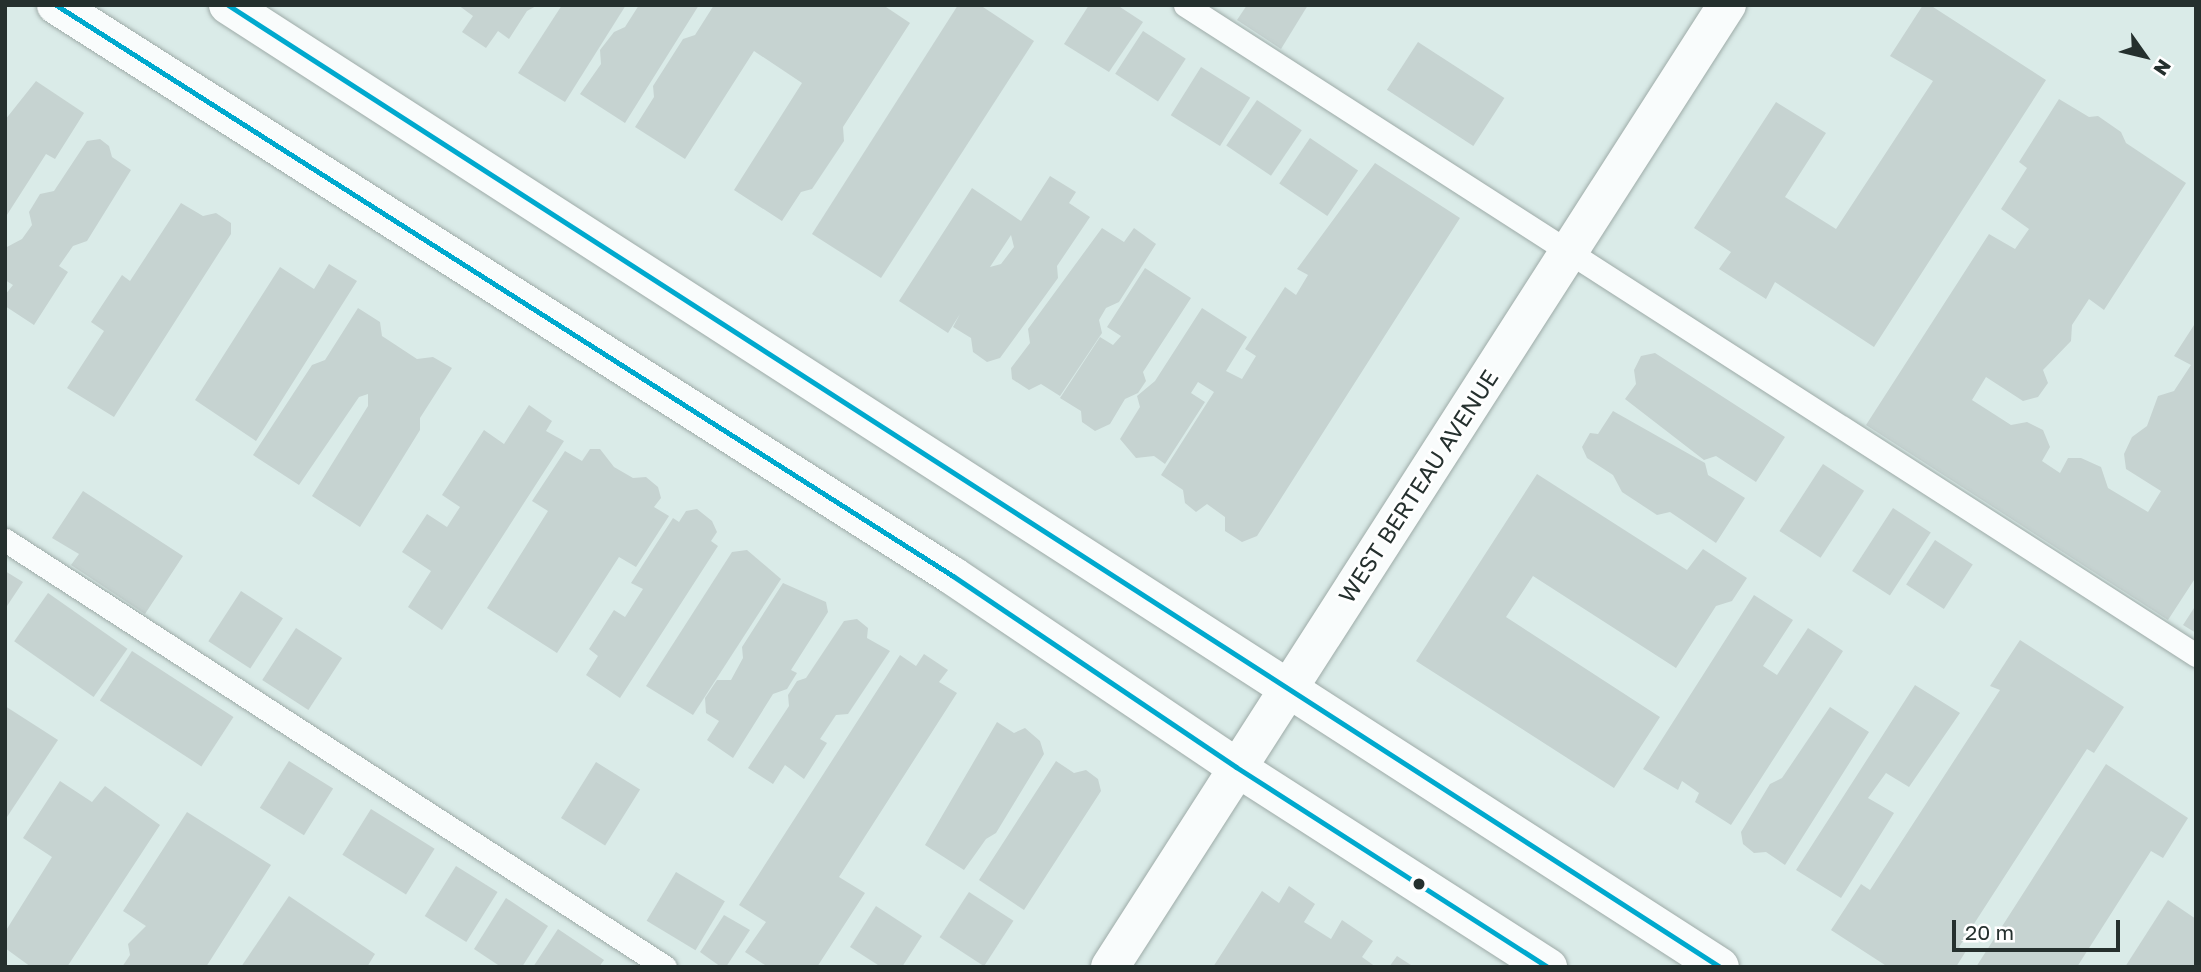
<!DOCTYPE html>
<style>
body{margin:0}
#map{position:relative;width:2201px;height:972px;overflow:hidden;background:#daebe8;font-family:"Golos Text",sans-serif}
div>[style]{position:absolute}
.building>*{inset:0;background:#c6d3d1;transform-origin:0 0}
.roads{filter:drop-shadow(0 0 2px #9eaba8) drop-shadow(0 0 2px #9eaba8)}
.lane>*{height:23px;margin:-11.5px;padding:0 11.5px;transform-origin:11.5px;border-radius:11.5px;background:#f9fcfc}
.street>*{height:38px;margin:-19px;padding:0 19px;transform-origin:19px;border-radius:19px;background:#f9fcfc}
.secondary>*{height:38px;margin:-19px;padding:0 19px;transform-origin:19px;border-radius:19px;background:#f9fcfc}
.bus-1>*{height:5px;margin:-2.5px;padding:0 2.5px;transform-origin:2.5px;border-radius:2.5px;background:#00a9ce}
.dots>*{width:19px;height:19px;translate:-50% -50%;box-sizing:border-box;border:4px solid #fff;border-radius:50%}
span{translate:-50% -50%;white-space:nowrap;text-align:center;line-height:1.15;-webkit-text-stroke:5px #fff;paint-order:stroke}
.street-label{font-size:23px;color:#25302e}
.frame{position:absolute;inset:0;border:7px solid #25302e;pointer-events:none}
.north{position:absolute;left:2110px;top:21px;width:70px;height:70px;-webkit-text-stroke:5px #fff;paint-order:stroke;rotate:124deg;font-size:19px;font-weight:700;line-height:28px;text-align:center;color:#25302e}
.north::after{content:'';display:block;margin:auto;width:24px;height:32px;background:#25302e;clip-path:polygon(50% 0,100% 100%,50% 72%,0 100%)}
.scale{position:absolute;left:1952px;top:920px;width:168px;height:32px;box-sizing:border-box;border:4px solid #25302e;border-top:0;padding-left:9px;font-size:21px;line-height:24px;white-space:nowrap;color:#25302e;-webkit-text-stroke:5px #fff;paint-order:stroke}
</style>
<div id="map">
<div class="building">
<i style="clip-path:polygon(458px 5px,538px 5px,527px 11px,509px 39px,498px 31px,486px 48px,462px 32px,473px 16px)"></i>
<i style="clip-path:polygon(562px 5px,626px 5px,565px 102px,518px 73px)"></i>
<i style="clip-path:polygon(639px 5px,699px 5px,625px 123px,580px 94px,601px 64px,600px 50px,614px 32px,625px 27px)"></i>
<i style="clip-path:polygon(714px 5px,883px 5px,910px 23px,843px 127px,844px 141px,812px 189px,801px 192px,782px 221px,734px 190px,802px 83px,754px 51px,685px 159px,635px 127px,654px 97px,653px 86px,683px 39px,695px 35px)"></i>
<i style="clip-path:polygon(958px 5px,980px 5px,1034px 41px,881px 278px,812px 234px)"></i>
<i style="clip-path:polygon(1089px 5px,1117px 5px,1143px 22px,1109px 72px,1064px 44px)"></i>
<i style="clip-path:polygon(1247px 5px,1308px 5px,1281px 49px,1237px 20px)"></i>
<i style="clip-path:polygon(1923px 5px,1930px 5px,2046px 80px,1874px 347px,1775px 282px,1766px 299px,1719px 269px,1731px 252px,1694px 228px,1776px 102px,1826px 133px,1785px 197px,1836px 229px,1933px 81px,1890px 56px)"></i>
<i style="left:1143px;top:31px;width:51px;height:51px;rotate:33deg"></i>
<i style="left:1418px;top:42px;width:103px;height:57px;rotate:33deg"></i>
<i style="left:1201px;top:67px;width:58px;height:57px;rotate:32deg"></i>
<i style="clip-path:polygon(36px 81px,84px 113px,55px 159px,46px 154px,5px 218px,5px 120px)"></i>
<i style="clip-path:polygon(2059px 99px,2089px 117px,2098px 116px,2121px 132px,2126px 143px,2186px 183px,2104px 310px,2089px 299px,2072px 325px,2071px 341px,2043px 370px,2048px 383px,2038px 397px,2023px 401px,1986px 377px,1972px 400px,2011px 425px,2027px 422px,2043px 430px,2050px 447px,2042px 461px,2060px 473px,2068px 458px,2081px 458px,2101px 467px,2108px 488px,2148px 512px,2161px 491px,2126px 469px,2124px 454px,2132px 437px,2147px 426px,2158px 396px,2174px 391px,2191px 365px,2174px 356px,2196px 322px,2196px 577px,2168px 620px,1866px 425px,1989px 234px,2015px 249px,2029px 229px,2001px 209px,2027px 168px,2019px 162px)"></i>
<i style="left:1257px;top:100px;width:54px;height:55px;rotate:34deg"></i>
<i style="left:1310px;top:138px;width:58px;height:55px;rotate:34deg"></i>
<i style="clip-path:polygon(100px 139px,109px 146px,112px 157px,131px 170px,87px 241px,73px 246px,59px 266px,68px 272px,34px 325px,5px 306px,5px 295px,13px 285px,5px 280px,5px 248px,22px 239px,32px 225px,29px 212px,40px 194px,54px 191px,87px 141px)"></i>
<i style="clip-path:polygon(1375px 163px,1460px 218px,1257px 536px,1242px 542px,1225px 531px,1225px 517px,1207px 504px,1196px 512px,1185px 503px,1183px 490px,1161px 475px,1214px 392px,1198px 382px,1191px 393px,1205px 402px,1165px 464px,1154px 456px,1136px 458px,1120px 439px,1140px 407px,1137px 396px,1155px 381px,1202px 308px,1247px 337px,1226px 371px,1242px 379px,1256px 356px,1245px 349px,1285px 287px,1296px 295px,1308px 275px,1297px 269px)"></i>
<i style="clip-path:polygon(evenodd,1050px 176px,1076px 192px,1069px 203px,1090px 217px,1057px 266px,1058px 278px,1000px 358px,987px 362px,973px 352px,971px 338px,953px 327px,960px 314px,948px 333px,899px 301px,972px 188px,1021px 221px,1050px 176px,1011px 235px,1014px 247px,1001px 264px,990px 267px,1011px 235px)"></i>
<i style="clip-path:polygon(181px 203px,203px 216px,216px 213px,231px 223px,231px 234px,114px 417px,67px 388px,104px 331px,91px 322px,122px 275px,130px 281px)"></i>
<i style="clip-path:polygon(1102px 228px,1124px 242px,1134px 228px,1156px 244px,1119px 302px,1106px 308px,1099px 320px,1102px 333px,1060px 396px,1041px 384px,1029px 390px,1012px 379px,1011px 368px,1030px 343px,1028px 329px)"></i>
<i style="clip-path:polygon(329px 264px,357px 281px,256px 441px,195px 400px,280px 267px,314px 289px)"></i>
<i style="clip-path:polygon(1145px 268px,1191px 298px,1143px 372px,1146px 381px,1138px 393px,1125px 399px,1110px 424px,1095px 431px,1082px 422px,1081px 411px,1060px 398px,1100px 337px,1113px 345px,1121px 336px,1107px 327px)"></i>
<i style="clip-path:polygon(358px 308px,380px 322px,382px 336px,417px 359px,433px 357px,452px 368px,420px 418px,420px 430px,360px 527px,312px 496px,368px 406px,368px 394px,359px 397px,299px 485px,253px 455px,312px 365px,325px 360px)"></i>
<i style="clip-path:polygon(1655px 353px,1785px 437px,1756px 482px,1716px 456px,1704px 460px,1625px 399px,1636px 384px,1634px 370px,1641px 356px)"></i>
<i style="clip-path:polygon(529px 405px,552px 421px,546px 431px,564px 441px,442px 630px,408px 607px,431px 571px,402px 552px,427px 514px,447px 527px,460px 507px,442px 495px,484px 430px,504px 444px)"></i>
<i style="clip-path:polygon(1613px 411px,1705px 463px,1708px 475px,1745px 498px,1716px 543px,1670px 512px,1657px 515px,1622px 492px,1613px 475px,1587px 458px,1582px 447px,1590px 433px,1598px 434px)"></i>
<i style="clip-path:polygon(590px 449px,600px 449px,614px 467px,633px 478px,646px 477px,658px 487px,661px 498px,654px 507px,669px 516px,636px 567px,619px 557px,557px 653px,487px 608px,548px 511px,532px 501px,565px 451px,582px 461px)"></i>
<i style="left:1823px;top:464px;width:49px;height:80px;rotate:33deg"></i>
<i style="clip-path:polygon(1537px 474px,1687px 570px,1703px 549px,1747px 578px,1732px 601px,1716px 606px,1676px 668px,1533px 576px,1506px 617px,1660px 717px,1614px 788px,1416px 661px)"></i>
<i style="clip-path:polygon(83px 491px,183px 556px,145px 614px,71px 565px,79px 554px,52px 538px)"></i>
<i style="left:1893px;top:508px;width:45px;height:75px;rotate:33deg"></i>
<i style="clip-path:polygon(697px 509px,712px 521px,717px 532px,711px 541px,718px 546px,620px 698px,586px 675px,598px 656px,589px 649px,614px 610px,625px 617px,643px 589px,631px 583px,673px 518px,679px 522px,686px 511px)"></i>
<i style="left:1935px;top:540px;width:45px;height:53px;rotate:33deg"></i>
<i style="clip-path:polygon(747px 550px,781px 579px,693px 715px,646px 686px,732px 552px)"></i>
<i style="clip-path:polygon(5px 571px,23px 582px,5px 609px)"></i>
<i style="clip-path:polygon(783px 583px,826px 602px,828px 612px,791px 670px,797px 673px,787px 689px,773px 694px,733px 758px,707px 740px,719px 721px,706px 713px,705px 698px,717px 680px,731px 680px,743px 658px,742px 647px)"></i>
<i style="left:241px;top:591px;width:50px;height:60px;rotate:33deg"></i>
<i style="left:48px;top:593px;width:97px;height:59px;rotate:35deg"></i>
<i style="clip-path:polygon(1754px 595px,1793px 620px,1763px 666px,1777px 675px,1808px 628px,1843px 651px,1731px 825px,1695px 802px,1699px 793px,1682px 781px,1678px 790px,1643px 769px)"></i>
<i style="clip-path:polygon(2196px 605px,2196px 633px,2183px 625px)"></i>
<i style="clip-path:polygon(857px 619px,868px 628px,867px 638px,890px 651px,848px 714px,836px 715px,820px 739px,827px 743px,804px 779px,785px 765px,773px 784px,748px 768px,789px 706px,788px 695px,797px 681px,806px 678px,844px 621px)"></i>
<i style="left:296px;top:628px;width:55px;height:62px;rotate:33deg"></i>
<i style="clip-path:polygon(2020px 640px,2124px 707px,2094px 753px,2087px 749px,1959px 947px,1966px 951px,1956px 967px,1888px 967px,1831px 930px,1861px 884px,1870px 890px,2000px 690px,1990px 686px)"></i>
<i style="left:132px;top:651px;width:121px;height:59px;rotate:33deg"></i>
<i style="clip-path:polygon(924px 654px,948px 670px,939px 682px,957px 693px,839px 877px,865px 893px,817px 967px,768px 967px,745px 952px,766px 922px,739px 905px,900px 655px,916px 666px)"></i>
<i style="clip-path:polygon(1915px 685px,1960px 713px,1909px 787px,1886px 773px,1868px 798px,1894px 813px,1841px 898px,1796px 870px)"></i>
<i style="clip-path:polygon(5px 706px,58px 740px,5px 820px)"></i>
<i style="clip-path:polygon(1830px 707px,1869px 732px,1785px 865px,1766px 852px,1754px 853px,1743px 844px,1741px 832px,1770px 784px,1782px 778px)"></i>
<i style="clip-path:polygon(997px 722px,1014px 733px,1025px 728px,1040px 741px,1044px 754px,996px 833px,986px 839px,964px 870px,925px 845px)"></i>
<i style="left:289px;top:761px;width:52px;height:55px;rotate:32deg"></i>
<i style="clip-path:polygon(1056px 761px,1074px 773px,1086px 770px,1098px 779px,1101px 791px,1024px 910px,979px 880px)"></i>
<i style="left:596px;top:762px;width:52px;height:66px;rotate:32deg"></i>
<i style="clip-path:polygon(2106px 764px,2188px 818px,2163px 858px,2151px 851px,2077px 967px,1976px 967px)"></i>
<i style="clip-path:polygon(60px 781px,92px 802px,105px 786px,160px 825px,67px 967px,31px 967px,5px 948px,5px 932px,52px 857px,23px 838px)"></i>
<i style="left:371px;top:809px;width:75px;height:54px;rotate:32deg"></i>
<i style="clip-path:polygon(187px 812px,271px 865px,206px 967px,122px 967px,130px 955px,128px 944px,146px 926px,123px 911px)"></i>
<i style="left:456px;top:866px;width:49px;height:59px;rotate:32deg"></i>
<i style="left:676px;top:872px;width:57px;height:57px;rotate:31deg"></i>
<i style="clip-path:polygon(1289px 886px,1315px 904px,1304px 922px,1331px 939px,1342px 920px,1373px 941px,1362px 957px,1376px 967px,1213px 967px,1262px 891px,1279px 903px)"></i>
<i style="left:969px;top:892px;width:53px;height:54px;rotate:33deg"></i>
<i style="clip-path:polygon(289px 896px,375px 954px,367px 967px,241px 967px)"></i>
<i style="clip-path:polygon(506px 898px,548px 926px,522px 967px,501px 967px,474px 949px)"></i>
<i style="clip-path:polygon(2168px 900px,2196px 919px,2196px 967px,2125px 967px)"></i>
<i style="clip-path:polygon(876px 906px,922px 936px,902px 967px,881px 967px,850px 947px)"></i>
<i style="clip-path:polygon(724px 915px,750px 930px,726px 967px,721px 967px,700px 952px)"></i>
<i style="clip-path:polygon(558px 929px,604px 960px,599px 967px,533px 967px)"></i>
<i style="clip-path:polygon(1397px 956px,1414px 967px,1389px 967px)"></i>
</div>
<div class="roads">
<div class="lane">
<i style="left:1185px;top:5px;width:1202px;rotate:32.74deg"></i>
<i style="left:5px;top:540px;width:786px;rotate:32.9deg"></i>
</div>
<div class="street">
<i style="left:1110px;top:967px;width:1143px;rotate:-57.33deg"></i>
</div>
<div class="secondary">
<i style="left:56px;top:5px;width:1063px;rotate:32.48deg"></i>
<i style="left:953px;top:576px;width:341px;rotate:34deg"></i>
<i style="left:1236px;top:767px;width:371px;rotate:32.7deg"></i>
<i style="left:228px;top:5px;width:1775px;rotate:32.81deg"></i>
</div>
</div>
<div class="bus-1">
<i style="left:56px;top:5px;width:1063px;rotate:32.48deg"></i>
<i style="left:953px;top:576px;width:341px;rotate:34deg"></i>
<i style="left:1236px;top:767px;width:371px;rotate:32.7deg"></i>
<i style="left:228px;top:5px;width:1775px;rotate:32.81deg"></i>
</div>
<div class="dots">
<i style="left:1419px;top:884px;background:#25302e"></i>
</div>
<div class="street-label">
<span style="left:1418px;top:486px;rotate:-57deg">WEST BERTEAU AVENUE</span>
</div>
<div class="frame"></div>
<div class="north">N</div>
<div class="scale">20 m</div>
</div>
